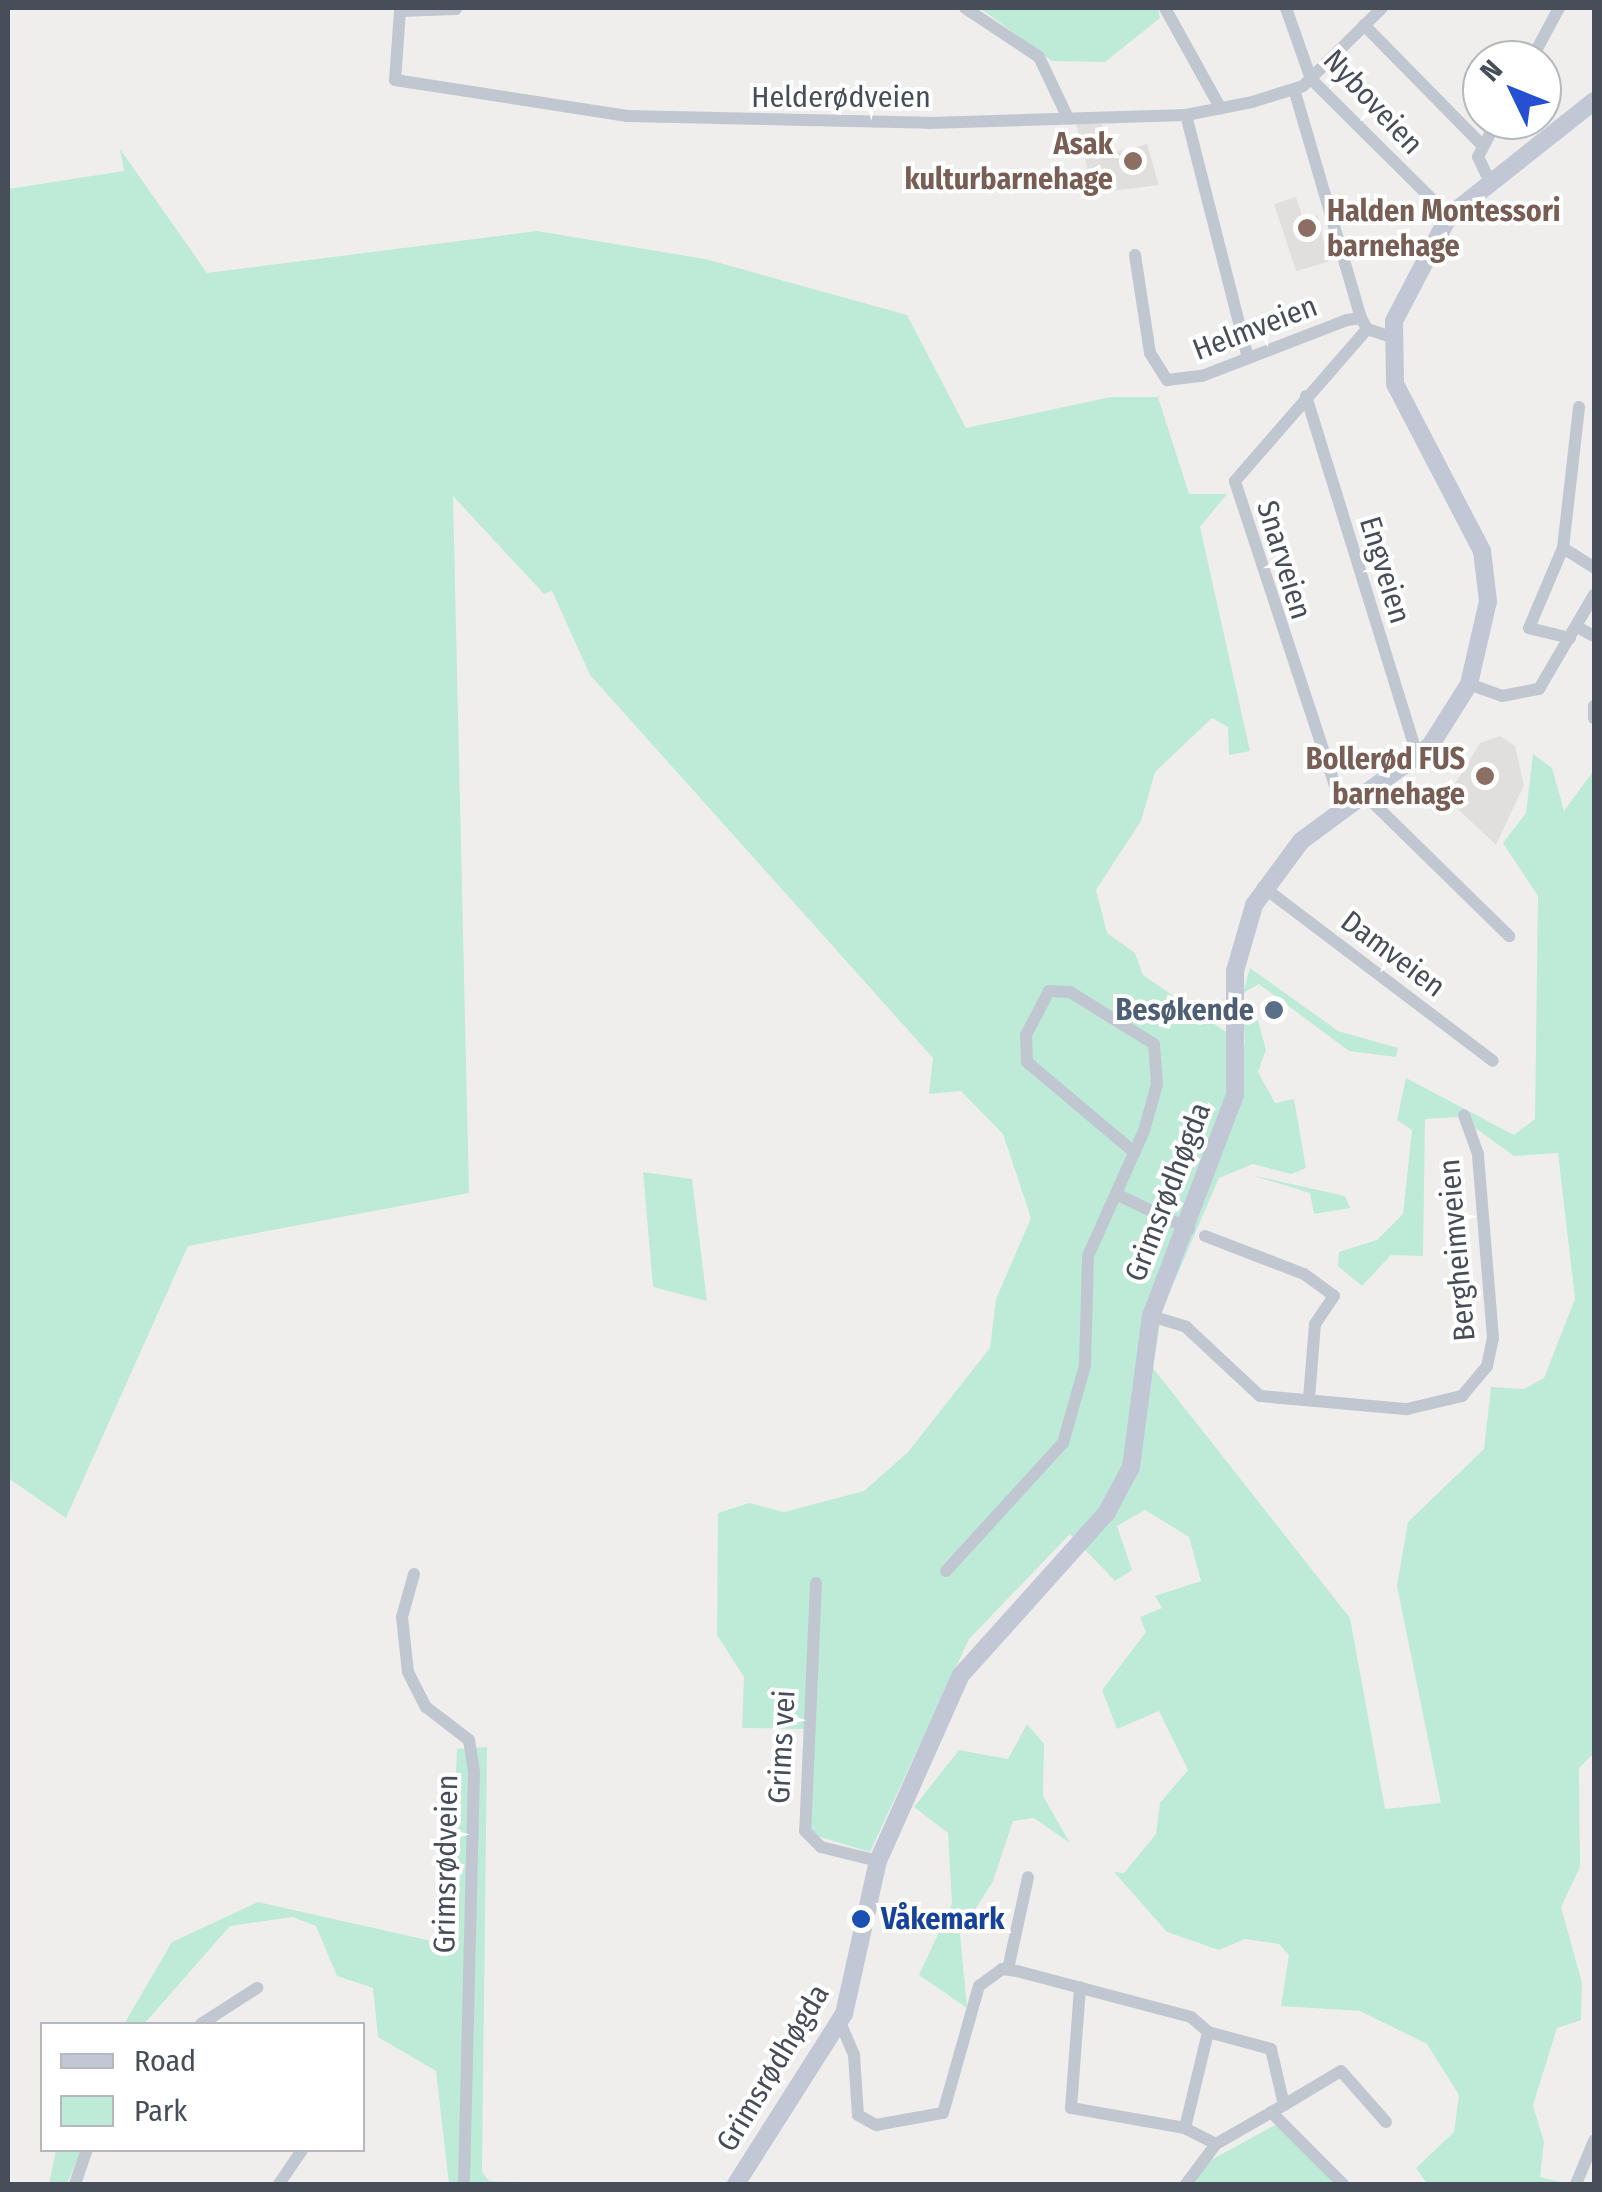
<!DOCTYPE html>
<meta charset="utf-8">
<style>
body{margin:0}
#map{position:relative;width:1602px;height:2192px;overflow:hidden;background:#f0eeed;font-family:"Fira Sans Condensed",sans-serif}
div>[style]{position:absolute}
.education>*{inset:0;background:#e1dfde}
.green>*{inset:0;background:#beebd8}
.minor>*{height:12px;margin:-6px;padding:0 6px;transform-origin:6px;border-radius:6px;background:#c1c7d1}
.secondary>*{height:18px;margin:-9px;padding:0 9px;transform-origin:9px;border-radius:9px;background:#c1c7d5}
.dots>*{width:28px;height:28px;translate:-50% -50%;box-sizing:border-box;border:5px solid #fff;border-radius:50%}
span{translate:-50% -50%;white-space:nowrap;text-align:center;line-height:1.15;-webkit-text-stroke:8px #fff;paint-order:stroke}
.street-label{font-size:30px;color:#474d59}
.education-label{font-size:30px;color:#785e54;font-weight:700}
.right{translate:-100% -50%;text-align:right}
.left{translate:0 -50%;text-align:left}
.service-label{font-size:30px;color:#4e5e75;font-weight:700}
.transit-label{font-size:30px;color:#164399;font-weight:700}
.frame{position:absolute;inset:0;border:10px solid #474d59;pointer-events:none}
.legend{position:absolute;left:40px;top:2022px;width:325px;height:130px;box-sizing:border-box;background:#fff;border:2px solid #b5b8bd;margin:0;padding:12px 18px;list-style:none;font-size:30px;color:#474d59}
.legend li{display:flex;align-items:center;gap:20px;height:50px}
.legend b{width:50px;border:2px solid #b5b8bd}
.north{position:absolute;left:1462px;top:40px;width:100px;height:100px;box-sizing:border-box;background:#fff;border:2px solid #b5b8bd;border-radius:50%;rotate:313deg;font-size:28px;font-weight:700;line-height:40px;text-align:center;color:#474d59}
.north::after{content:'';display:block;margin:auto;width:35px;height:45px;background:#2550d1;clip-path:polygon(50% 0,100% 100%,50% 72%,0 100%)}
</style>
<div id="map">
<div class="education">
<i style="clip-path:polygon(1076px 124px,1102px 124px,1110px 153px,1147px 144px,1159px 185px,1094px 193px)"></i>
<i style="clip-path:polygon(1296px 197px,1302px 215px,1318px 216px,1328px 262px,1296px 271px,1274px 204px)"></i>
<i style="clip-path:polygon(1500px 736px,1515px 746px,1524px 785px,1496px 845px,1446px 798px,1480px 743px)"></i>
</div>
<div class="green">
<i style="clip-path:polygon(980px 8px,1158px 8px,1160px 18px,1105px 62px,1052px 61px)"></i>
<i style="clip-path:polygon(120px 149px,207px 273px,537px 231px,705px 259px,907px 315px,966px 428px,1111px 397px,1158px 397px,1189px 494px,1227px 494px,1200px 527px,1250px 751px,1229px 755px,1228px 727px,1212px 718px,1155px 772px,1141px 821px,1096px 890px,1107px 933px,1135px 953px,1143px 975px,1245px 1045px,1243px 1009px,1255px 1009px,1266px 1050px,1258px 1072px,1275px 1103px,1294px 1099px,1306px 1168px,1291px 1174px,1253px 1164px,1219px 1178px,1162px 1310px,1153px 1368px,1350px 1618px,1385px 1809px,1441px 1803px,1397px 1586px,1408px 1522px,1484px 1449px,1491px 1387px,1524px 1389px,1544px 1378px,1575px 1299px,1558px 1153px,1514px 1156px,1460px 1117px,1425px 1119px,1423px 1256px,1391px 1255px,1362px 1286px,1338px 1266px,1339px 1252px,1377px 1240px,1403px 1214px,1412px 1130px,1397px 1120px,1406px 1078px,1514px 1135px,1535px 1119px,1538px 896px,1503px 843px,1526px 813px,1533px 754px,1552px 768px,1564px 811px,1594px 770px,1594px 1753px,1579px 1768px,1580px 1867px,1561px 1907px,1582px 1983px,1581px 2020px,1557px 2028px,1533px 2105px,1544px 2142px,1540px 2177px,1569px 2184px,1427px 2184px,1416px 2168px,1454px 2132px,1459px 2095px,1427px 2044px,1360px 2011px,1281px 2006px,1289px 1955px,1279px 1944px,1245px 1939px,1219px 1950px,1167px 1932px,1114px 1872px,1124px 1873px,1156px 1834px,1160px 1803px,1188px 1770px,1159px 1711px,1117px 1729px,1102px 1690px,1146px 1632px,1140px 1617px,1162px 1608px,1155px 1596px,1201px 1581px,1189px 1537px,1145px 1510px,1117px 1526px,1132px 1570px,1115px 1581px,1070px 1534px,969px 1639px,870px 1852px,800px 1831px,807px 1729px,742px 1728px,744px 1677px,717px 1635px,718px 1513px,749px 1503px,784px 1512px,864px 1491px,908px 1452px,990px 1348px,996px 1299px,1031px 1218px,1003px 1134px,961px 1091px,929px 1094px,933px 1058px,590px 675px,552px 591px,544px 594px,453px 496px,469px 1193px,188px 1246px,66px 1518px,8px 1478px,8px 189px,124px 171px)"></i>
<i style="clip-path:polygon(1250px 968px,1338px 1031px,1398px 1048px,1396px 1057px,1349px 1051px,1259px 984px,1243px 993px)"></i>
<i style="clip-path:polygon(643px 1172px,692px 1179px,707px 1301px,653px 1287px)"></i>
<i style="clip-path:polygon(1251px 1175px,1345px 1196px,1350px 1208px,1314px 1214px,1310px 1193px)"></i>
<i style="clip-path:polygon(1027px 1724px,1044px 1744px,1043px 1796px,1070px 1843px,1034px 1818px,1013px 1821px,993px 1881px,960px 1934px,967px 2008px,919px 1975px,952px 1904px,948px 1833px,914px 1807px,959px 1750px,1008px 1759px)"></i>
<i style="clip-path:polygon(487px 1747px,482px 2172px,489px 2181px,589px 2184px,449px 2184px,436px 2071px,378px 2037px,373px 1988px,337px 1976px,316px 1926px,293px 1917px,230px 1926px,144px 2024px,124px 2024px,172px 1942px,258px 1902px,436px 1942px,450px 1906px,457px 1749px)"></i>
<i style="clip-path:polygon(1277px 2124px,1335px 2184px,1193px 2184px,1209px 2161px)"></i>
<i style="clip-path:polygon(56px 2150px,81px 2150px,67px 2184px,49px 2184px)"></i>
</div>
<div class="minor">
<i style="left:965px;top:8px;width:89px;rotate:33.5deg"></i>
<i style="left:1039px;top:57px;width:68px;rotate:64.6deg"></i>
<i style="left:1165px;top:8px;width:115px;rotate:61deg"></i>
<i style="left:1286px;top:8px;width:75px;rotate:70.6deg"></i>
<i style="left:1311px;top:79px;width:194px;rotate:44.8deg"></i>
<i style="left:456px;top:9px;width:56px;rotate:178deg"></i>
<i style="left:400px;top:11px;width:69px;rotate:94.1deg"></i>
<i style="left:395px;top:80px;width:235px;rotate:8.8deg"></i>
<i style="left:627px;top:116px;width:302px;rotate:1.3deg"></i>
<i style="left:929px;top:123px;width:257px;rotate:-1.8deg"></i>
<i style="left:1186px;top:115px;width:67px;rotate:-11.1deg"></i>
<i style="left:1252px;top:102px;width:53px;rotate:-17.4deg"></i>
<i style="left:1303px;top:86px;width:111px;rotate:-44.6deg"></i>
<i style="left:1364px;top:25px;width:168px;rotate:45.5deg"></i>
<i style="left:1531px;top:60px;width:59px;rotate:-61.7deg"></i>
<i style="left:1294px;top:89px;width:239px;rotate:73.7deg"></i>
<i style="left:1186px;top:115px;width:251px;rotate:75.7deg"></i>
<i style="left:1488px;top:178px;width:23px;rotate:-115deg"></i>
<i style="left:1478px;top:157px;width:42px;rotate:-62.8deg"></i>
<i style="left:1135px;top:255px;width:99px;rotate:81.3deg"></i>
<i style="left:1150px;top:353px;width:32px;rotate:58deg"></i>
<i style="left:1167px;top:380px;width:35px;rotate:-7deg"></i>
<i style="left:1202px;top:376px;width:155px;rotate:-21.1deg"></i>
<i style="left:1347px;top:320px;width:14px;rotate:-8deg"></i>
<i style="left:1361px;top:318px;width:13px;rotate:61deg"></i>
<i style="left:1306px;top:396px;width:378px;rotate:72.8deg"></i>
<i style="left:1563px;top:548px;width:36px;rotate:32deg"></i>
<i style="left:1577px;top:627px;width:19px;rotate:28deg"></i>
<i style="left:1570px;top:638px;width:42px;rotate:-166.3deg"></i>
<i style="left:1529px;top:628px;width:87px;rotate:-67deg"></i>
<i style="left:1563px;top:548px;width:142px;rotate:-83.5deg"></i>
<i style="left:1469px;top:684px;width:35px;rotate:20deg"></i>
<i style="left:1502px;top:696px;width:38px;rotate:-11deg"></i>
<i style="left:1539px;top:689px;width:109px;rotate:-59.7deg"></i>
<i style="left:1594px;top:706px;width:12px;rotate:90deg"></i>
<i style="left:1365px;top:795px;width:202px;rotate:44.4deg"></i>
<i style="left:1343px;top:810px;width:346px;rotate:-108.2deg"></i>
<i style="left:1235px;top:481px;width:201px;rotate:-49deg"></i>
<i style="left:1367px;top:329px;width:25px;rotate:18deg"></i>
<i style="left:1263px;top:887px;width:288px;rotate:37.1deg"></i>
<i style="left:1116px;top:1194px;width:81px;rotate:25.6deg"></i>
<i style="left:1205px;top:1236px;width:106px;rotate:21deg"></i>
<i style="left:1304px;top:1274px;width:37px;rotate:36deg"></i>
<i style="left:1334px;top:1296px;width:34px;rotate:124deg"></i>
<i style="left:1315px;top:1324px;width:75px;rotate:94.6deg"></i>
<i style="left:1151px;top:1316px;width:37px;rotate:17deg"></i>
<i style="left:1186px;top:1327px;width:101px;rotate:43deg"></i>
<i style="left:1260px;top:1396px;width:148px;rotate:5.1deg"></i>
<i style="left:1407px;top:1409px;width:57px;rotate:-13.3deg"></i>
<i style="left:1462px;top:1396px;width:39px;rotate:-50deg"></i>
<i style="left:1487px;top:1366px;width:29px;rotate:-78deg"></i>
<i style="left:1493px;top:1338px;width:185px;rotate:-94.7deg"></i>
<i style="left:1478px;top:1154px;width:41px;rotate:-109.7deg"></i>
<i style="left:946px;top:1571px;width:173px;rotate:-47.6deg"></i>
<i style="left:1063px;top:1443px;width:81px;rotate:-74.2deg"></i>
<i style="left:1085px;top:1365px;width:109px;rotate:-88.4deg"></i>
<i style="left:1088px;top:1256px;width:137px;rotate:-65.9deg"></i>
<i style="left:1144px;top:1131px;width:49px;rotate:-74.5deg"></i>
<i style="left:1157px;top:1084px;width:40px;rotate:-94.3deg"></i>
<i style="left:1154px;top:1044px;width:99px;rotate:-148.2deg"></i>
<i style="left:1070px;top:992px;width:21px;rotate:-177deg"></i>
<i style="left:1049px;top:991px;width:50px;rotate:117.6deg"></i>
<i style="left:1026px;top:1035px;width:27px;rotate:88deg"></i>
<i style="left:1027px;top:1062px;width:140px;rotate:40.1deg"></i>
<i style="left:414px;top:1574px;width:45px;rotate:105.6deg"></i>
<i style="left:402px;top:1617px;width:55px;rotate:83.8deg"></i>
<i style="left:408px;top:1672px;width:39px;rotate:63deg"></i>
<i style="left:426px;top:1707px;width:54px;rotate:37.5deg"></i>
<i style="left:469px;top:1740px;width:33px;rotate:81deg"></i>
<i style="left:474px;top:1773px;width:411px;rotate:91.4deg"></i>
<i style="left:816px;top:1583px;width:248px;rotate:92.5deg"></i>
<i style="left:805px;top:1831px;width:23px;rotate:45deg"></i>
<i style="left:821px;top:1847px;width:59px;rotate:13.8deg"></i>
<i style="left:1008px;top:1969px;width:94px;rotate:-77.7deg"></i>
<i style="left:840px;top:2022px;width:36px;rotate:67deg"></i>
<i style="left:854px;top:2055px;width:60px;rotate:86.2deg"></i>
<i style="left:858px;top:2115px;width:21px;rotate:29deg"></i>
<i style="left:876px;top:2125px;width:68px;rotate:-10.2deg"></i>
<i style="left:943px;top:2113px;width:132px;rotate:-74.2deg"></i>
<i style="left:979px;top:1986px;width:29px;rotate:-36deg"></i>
<i style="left:1002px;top:1969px;width:15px;rotate:8deg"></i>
<i style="left:1017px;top:1971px;width:180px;rotate:14.8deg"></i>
<i style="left:1191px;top:2017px;width:23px;rotate:41deg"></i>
<i style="left:1208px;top:2032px;width:65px;rotate:15.1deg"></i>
<i style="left:1271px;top:2049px;width:57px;rotate:76.9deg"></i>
<i style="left:1284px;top:2105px;width:78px;rotate:150.2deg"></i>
<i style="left:1216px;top:2144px;width:35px;rotate:-153deg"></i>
<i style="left:1185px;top:2128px;width:116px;rotate:-170deg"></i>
<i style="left:1071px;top:2108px;width:121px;rotate:-85.7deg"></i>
<i style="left:201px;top:2024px;width:67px;rotate:-32.7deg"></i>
<i style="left:1284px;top:2105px;width:66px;rotate:-30.8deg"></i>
<i style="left:1341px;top:2071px;width:68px;rotate:48.6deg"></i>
<i style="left:1271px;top:2112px;width:102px;rotate:45deg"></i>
<i style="left:1185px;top:2128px;width:99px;rotate:-76.5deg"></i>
<i style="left:75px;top:2184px;width:36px;rotate:-71deg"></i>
<i style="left:279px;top:2184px;width:41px;rotate:-55.9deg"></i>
<i style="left:1186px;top:2184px;width:50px;rotate:-53.1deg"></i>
<i style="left:1576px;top:2184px;width:47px;rotate:-67.3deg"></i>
</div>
<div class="secondary">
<i style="left:736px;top:2184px;width:201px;rotate:-57.6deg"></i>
<i style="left:844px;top:2014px;width:157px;rotate:-77.5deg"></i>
<i style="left:878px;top:1861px;width:204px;rotate:-66deg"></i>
<i style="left:961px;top:1675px;width:219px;rotate:-48.1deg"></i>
<i style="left:1107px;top:1512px;width:51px;rotate:-61.9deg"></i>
<i style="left:1131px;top:1467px;width:152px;rotate:-82.5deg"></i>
<i style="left:1151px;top:1316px;width:236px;rotate:-69.2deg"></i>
<i style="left:1235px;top:1095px;width:124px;rotate:-90deg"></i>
<i style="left:1235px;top:971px;width:69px;rotate:-73.9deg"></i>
<i style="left:1254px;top:905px;width:79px;rotate:-53.7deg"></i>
<i style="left:1301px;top:841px;width:160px;rotate:-36.4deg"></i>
<i style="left:1430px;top:746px;width:73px;rotate:-57.8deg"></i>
<i style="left:1469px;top:684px;width:85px;rotate:-77.1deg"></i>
<i style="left:1488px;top:601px;width:50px;rotate:-96.8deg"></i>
<i style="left:1482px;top:551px;width:188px;rotate:-117.5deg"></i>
<i style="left:1395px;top:384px;width:63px;rotate:-90.9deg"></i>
<i style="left:1394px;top:321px;width:119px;rotate:-62.4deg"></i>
<i style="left:1449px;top:216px;width:185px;rotate:-38.4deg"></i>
</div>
<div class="dots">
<i style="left:1133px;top:161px;background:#8d6e63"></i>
<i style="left:1307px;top:228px;background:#8d6e63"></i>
<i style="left:1485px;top:776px;background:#8d6e63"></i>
<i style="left:1274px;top:1010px;background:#5c6f8a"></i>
<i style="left:861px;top:1919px;background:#1a4fb4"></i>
</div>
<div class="street-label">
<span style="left:841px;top:97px">Helderødveien</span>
<span style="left:1373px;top:102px;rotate:47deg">Nyboveien</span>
<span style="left:1255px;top:328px;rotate:-21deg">Helmveien</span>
<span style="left:1284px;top:560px;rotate:73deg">Snarveien</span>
<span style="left:1385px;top:570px;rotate:73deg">Engveien</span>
<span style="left:1393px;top:954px;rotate:37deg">Damveien</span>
<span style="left:1168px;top:1192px;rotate:-69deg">Grimsrødhøgda</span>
<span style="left:1457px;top:1250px;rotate:-95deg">Bergheimveien</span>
<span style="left:782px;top:1747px;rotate:-87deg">Grims vei</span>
<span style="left:446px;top:1864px;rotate:-89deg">Grimsrødveien</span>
<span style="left:773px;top:2068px;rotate:-59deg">Grimsrødhøgda</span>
</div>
<div class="education-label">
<span class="right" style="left:1113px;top:161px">Asak<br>kulturbarnehage</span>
<span class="left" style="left:1327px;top:228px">Halden Montessori<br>barnehage</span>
<span class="right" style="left:1465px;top:776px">Bollerød FUS<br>barnehage</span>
</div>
<div class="service-label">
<span class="right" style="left:1254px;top:1010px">Besøkende</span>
</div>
<div class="transit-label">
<span class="left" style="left:881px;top:1919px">Våkemark</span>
</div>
<div class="frame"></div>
<ul class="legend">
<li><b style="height:12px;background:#c1c7d5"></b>Road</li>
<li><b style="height:28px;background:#beebd8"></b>Park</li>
</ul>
<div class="north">N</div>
</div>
